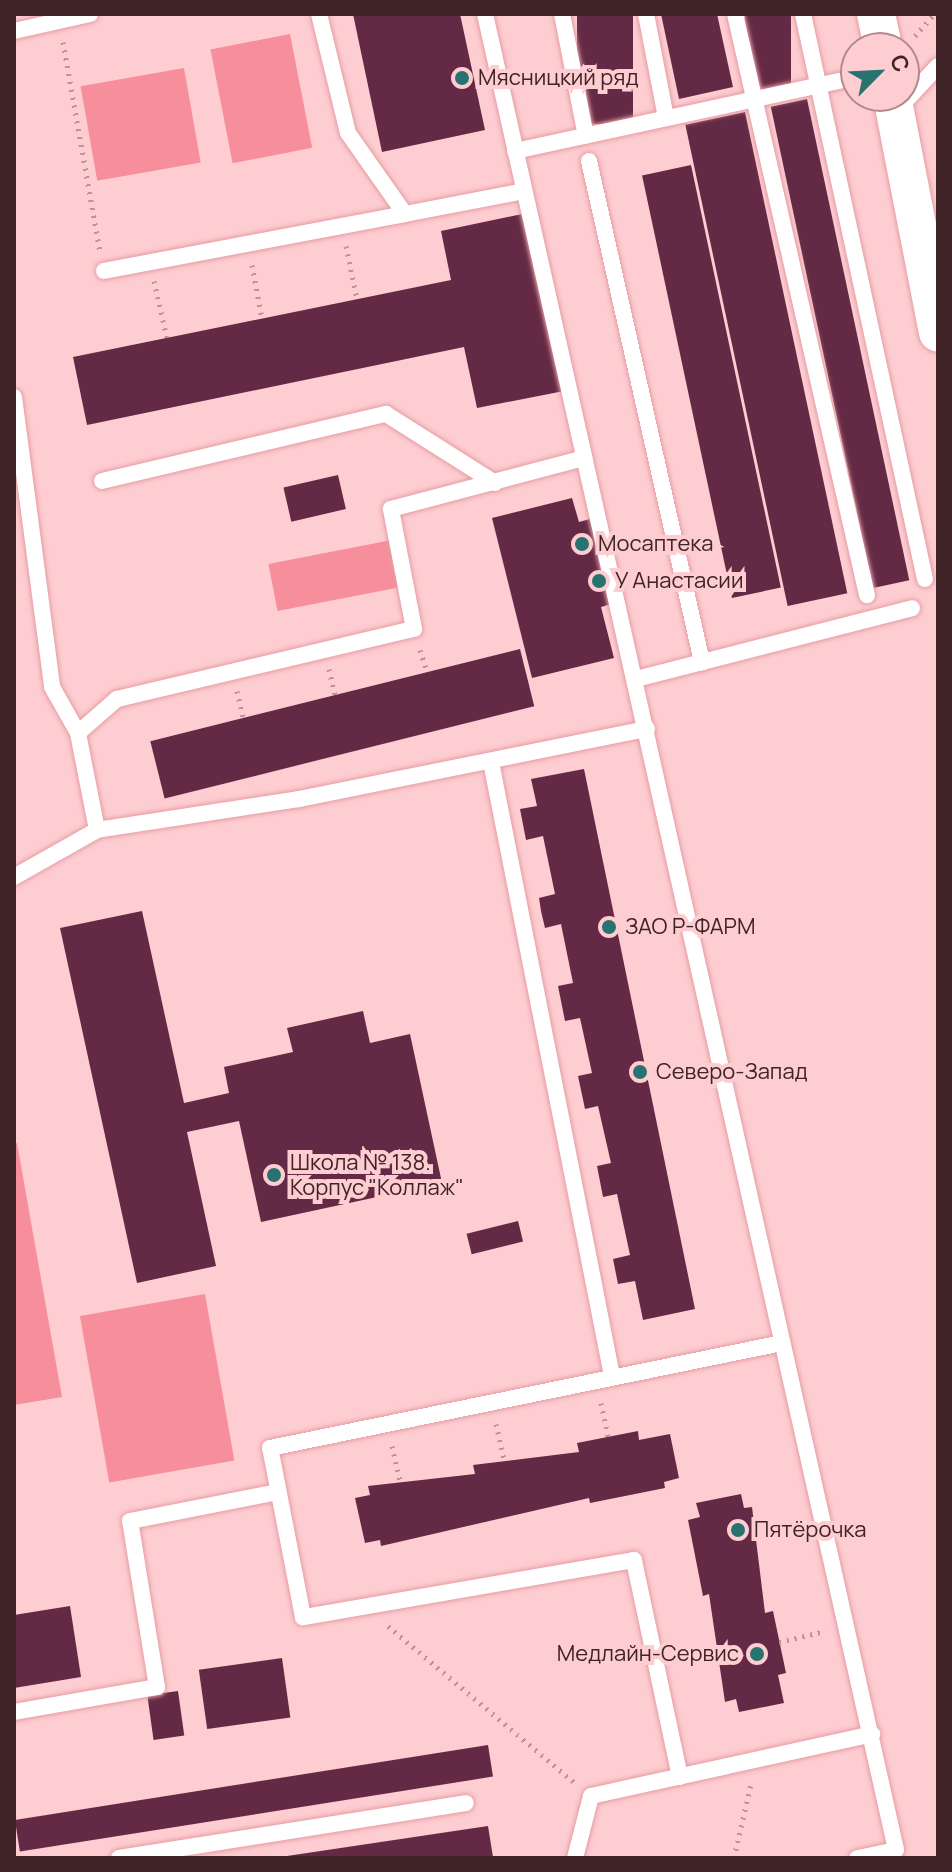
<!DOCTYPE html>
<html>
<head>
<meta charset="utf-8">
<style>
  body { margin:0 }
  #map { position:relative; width:952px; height:1872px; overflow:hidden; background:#fdcdd1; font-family:Manrope,sans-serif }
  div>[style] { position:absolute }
  .green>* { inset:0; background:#f68f9b; transform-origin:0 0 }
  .building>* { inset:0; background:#642a45; transform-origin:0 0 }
  .path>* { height:5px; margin-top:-2.5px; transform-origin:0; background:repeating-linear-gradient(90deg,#bd9397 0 2px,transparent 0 8px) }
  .roads { filter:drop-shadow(0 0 2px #e79ca3) drop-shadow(0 0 2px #e79ca3) }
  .service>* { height:16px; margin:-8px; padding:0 8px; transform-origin:8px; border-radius:8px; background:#fff }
  .tertiary>* { height:38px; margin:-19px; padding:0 19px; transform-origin:19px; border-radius:19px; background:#fff }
  .dots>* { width:22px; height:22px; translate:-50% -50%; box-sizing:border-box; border:4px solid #fdcdd1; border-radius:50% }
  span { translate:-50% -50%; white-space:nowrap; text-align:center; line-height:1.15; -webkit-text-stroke:8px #fdcdd1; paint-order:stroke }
  .poi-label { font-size:22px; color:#402326 }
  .left { translate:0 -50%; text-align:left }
  .right { translate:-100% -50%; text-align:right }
  .frame { position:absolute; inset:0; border:16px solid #402326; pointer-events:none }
  .north { position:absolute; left:840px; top:32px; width:80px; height:80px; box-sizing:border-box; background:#fdcdd1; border:2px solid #b1898d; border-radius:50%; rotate:66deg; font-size:22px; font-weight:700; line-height:32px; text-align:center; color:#402326 }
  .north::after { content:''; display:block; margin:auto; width:28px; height:36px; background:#287270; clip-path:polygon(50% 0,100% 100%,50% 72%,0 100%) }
</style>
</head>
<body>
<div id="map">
  <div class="green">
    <i style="left:290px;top:34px;width:116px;height:81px;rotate:79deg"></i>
    <i style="left:184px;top:68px;width:96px;height:105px;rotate:80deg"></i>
    <i style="left:397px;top:539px;width:48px;height:131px;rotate:79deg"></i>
    <i style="clip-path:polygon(17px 1143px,62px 1397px,14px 1405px,14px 1144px)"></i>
    <i style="left:205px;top:1294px;width:169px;height:127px;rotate:80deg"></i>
  </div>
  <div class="building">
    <i style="clip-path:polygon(353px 14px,460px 14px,485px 130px,382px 152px)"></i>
    <i style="left:577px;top:14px;width:56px;height:110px"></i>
    <i style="clip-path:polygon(661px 14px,717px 14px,733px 87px,679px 99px)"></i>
    <i style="left:745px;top:14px;width:46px;height:80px"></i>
    <i style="left:807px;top:99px;width:492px;height:37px;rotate:78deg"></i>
    <i style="left:745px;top:112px;width:492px;height:61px;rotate:78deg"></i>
    <i style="left:691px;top:165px;width:432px;height:50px;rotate:78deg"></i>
    <i style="clip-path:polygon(527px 213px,564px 391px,477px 408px,464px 347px,87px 425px,73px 357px,451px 280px,441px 231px)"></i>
    <i style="left:338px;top:475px;width:35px;height:56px;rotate:77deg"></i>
    <i style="clip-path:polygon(572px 498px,579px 522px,590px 519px,611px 604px,601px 607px,614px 658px,532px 678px,492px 518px)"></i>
    <i style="left:520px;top:649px;width:59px;height:381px;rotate:76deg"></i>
    <i style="clip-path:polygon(584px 769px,695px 1309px,643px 1320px,635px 1281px,618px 1284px,613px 1259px,630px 1255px,617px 1194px,603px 1197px,597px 1166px,611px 1163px,598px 1106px,585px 1109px,578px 1076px,592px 1073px,580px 1018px,565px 1021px,558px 986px,573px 983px,561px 924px,545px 928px,541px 911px,539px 898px,555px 894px,543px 836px,526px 840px,520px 809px,537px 806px,531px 779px)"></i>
    <i style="clip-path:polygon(142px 911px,184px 1103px,229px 1093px,224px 1067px,293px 1052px,287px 1028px,363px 1011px,370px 1043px,410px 1034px,442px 1183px,261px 1222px,239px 1121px,187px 1132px,216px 1266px,137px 1283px,60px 928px)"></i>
    <i style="left:518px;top:1221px;width:21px;height:53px;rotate:76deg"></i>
    <i style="clip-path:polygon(638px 1431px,639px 1440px,670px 1434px,679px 1478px,664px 1482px,665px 1488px,590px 1503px,589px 1498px,381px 1546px,380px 1540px,365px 1543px,355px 1498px,370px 1495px,368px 1486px,475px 1474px,473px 1465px,579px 1452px,577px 1443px)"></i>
    <i style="clip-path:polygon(741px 1494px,744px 1508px,752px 1507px,765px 1613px,773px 1611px,786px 1673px,778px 1675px,784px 1703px,739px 1712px,736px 1699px,725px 1702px,709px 1594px,703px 1596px,688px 1520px,700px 1517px,696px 1503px)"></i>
    <i style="clip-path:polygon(70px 1606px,81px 1677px,14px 1688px,14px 1615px)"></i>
    <i style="left:282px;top:1658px;width:60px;height:84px;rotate:82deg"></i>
    <i style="left:178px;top:1691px;width:45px;height:31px;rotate:82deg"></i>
    <i style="left:488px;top:1745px;width:32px;height:479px;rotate:81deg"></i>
    <i style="clip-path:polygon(488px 1826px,493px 1857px,287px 1858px,287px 1856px)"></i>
  </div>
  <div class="path">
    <i style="left:915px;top:36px;width:29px;rotate:-49deg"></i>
    <i style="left:63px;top:42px;width:213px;rotate:80deg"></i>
    <i style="left:346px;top:246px;width:54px;rotate:78.3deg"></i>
    <i style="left:252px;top:265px;width:55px;rotate:79.5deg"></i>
    <i style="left:154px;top:281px;width:58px;rotate:77.2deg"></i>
    <i style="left:420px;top:650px;width:23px;rotate:72deg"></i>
    <i style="left:329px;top:669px;width:27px;rotate:77deg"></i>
    <i style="left:237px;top:691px;width:27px;rotate:77deg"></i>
    <i style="left:601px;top:1403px;width:35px;rotate:78deg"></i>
    <i style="left:496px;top:1424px;width:35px;rotate:77deg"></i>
    <i style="left:392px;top:1446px;width:35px;rotate:77deg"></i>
    <i style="left:758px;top:1538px;width:47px;rotate:-13.4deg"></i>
    <i style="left:388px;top:1626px;width:246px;rotate:40deg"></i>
    <i style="left:779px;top:1642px;width:47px;rotate:-13.4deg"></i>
    <i style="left:734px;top:1858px;width:76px;rotate:-77.1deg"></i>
  </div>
  <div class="roads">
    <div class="service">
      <i style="left:319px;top:14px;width:122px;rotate:76.3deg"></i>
      <i style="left:348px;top:133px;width:99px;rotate:54.9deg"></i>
      <i style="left:405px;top:214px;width:121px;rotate:-10.9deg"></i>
      <i style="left:485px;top:14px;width:1881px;rotate:77.38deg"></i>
      <i style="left:896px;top:1850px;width:40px;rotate:168deg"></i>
      <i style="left:562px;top:14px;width:124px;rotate:78.9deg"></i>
      <i style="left:646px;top:14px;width:106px;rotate:79.1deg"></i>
      <i style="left:735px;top:14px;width:596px;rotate:77.2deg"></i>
      <i style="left:803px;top:14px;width:578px;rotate:77.82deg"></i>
      <i style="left:14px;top:31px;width:78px;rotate:-12.6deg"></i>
      <i style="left:898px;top:109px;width:59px;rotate:-47.1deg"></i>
      <i style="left:515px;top:151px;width:349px;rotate:-12.2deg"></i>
      <i style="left:589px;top:161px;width:514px;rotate:77.29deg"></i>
      <i style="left:104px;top:271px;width:306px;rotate:-10.7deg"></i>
      <i style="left:14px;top:397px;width:292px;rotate:82.5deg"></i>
      <i style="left:52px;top:687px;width:53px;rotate:60.5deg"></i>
      <i style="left:102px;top:481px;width:292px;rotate:-13.3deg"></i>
      <i style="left:386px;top:414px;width:129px;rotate:32.3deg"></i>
      <i style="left:636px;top:679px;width:285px;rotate:-14.4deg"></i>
      <i style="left:491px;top:762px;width:626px;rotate:78.85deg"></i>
      <i style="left:97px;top:830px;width:99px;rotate:-101.1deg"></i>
      <i style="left:78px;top:733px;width:52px;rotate:-41.1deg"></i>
      <i style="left:117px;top:699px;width:305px;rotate:-13.3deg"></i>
      <i style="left:414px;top:629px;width:122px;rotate:-100.9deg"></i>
      <i style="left:391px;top:509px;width:200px;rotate:-14.8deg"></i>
      <i style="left:14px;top:877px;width:95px;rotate:-29.5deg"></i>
      <i style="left:97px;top:830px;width:204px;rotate:-8.7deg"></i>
      <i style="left:299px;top:799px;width:355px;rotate:-11.4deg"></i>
      <i style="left:14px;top:1712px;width:145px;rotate:-9.9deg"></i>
      <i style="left:157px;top:1687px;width:168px;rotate:-99.2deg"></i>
      <i style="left:130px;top:1521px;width:151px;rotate:-11.1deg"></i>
      <i style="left:680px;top:1777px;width:222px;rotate:-102deg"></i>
      <i style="left:634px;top:1560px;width:336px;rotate:170.2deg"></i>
      <i style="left:303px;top:1617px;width:172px;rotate:-101deg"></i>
      <i style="left:270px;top:1448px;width:523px;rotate:-11.59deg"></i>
      <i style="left:119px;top:1858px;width:351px;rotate:-9deg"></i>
      <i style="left:575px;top:1858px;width:64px;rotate:-75.5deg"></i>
      <i style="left:591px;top:1796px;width:288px;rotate:-12.4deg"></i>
    </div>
    <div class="tertiary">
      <i style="left:876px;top:14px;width:35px;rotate:78deg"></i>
      <i style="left:892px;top:96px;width:241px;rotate:79deg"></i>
    </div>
  </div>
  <div class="dots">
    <i style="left:462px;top:78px;background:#287270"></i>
    <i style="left:582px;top:544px;background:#287270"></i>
    <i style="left:599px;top:581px;background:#287270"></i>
    <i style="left:609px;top:927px;background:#287270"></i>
    <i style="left:640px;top:1072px;background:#287270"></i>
    <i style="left:274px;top:1175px;background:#287270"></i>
    <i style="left:738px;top:1530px;background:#287270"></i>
    <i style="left:757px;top:1654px;background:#287270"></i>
  </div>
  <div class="poi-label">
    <span class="left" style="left:478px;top:78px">Мясницкий ряд</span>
    <span class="left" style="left:598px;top:544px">Мосаптека</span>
    <span class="left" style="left:615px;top:581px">У Анастасии</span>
    <span class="left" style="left:625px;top:927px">ЗАО Р-ФАРМ</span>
    <span class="left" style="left:656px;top:1072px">Северо-Запад</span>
    <span class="left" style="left:290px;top:1175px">Школа № 138.<br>Корпус "Коллаж"</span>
    <span class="left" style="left:754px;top:1530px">Пятёрочка</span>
    <span class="right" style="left:739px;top:1654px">Медлайн-Сервис</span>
  </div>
  <div class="frame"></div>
  <div class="north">С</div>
</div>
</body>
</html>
